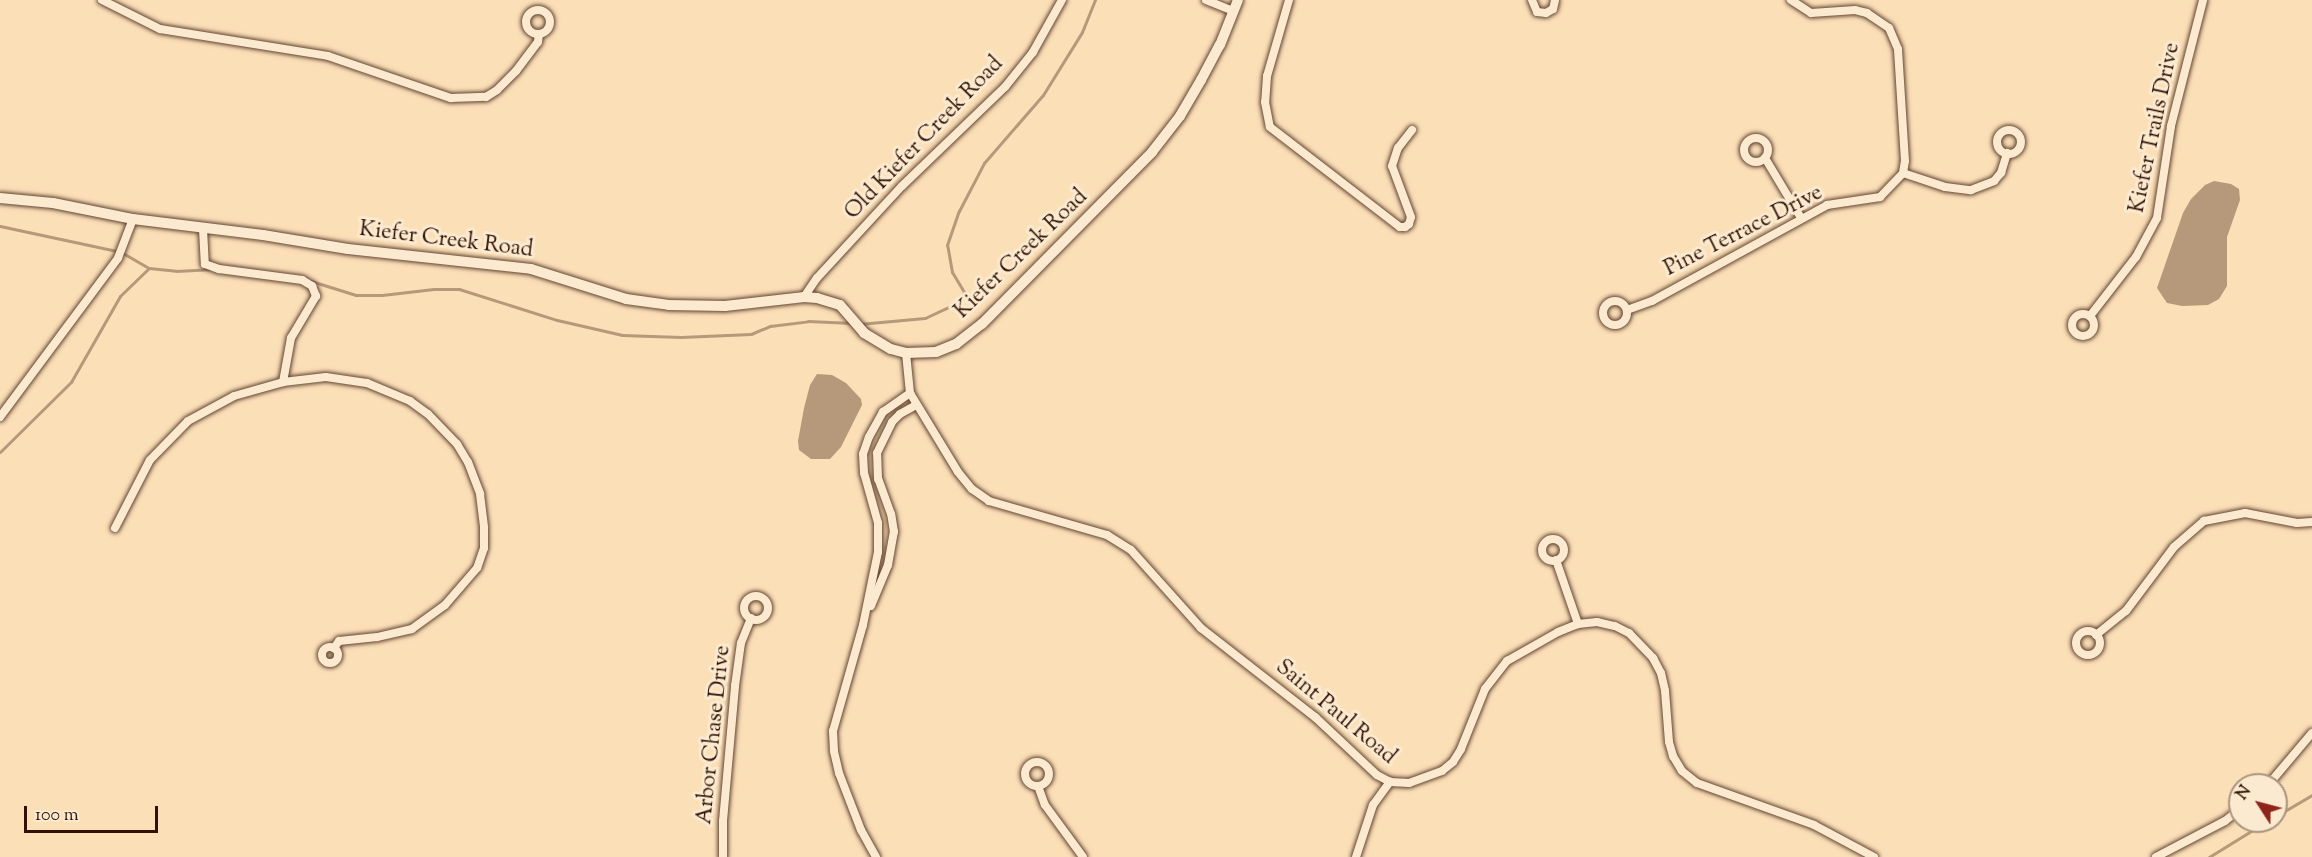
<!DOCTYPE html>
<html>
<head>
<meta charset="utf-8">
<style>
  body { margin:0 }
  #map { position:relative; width:2312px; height:857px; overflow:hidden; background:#fbdfb7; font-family:"Sorts Mill Goudy",serif }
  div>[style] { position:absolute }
  .water>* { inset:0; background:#b6997a }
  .stream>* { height:3px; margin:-1.5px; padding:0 1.5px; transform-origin:1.5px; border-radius:1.5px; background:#b6997a }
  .roads { filter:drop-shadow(0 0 2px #624532) drop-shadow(0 0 2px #624532) }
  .minor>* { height:8px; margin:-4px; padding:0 4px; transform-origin:4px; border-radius:4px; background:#fcead0 }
  .minor>.ring { margin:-4px; padding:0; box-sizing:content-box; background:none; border:8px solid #fcead0; border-radius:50% }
  .tertiary>* { height:10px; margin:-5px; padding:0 5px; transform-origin:5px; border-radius:5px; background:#fcead0 }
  span { translate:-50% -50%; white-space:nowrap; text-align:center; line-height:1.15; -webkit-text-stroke:6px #fcead0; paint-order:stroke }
  .street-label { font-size:22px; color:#2f1205 }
  .north { position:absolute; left:2228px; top:773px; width:60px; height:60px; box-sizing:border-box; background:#fcead0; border:2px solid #aa947f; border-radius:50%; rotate:306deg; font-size:16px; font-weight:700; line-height:24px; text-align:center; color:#2f1205 }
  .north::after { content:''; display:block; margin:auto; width:21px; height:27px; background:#8f2418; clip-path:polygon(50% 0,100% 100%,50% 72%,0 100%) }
  .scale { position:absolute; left:24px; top:806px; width:134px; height:27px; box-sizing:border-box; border:3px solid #2f1205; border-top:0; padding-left:8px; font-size:18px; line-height:21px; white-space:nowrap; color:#2f1205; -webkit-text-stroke:4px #fcead0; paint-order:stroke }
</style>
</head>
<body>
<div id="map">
  <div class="water">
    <i style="clip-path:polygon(2214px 181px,2231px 184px,2239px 189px,2240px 200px,2227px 237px,2227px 286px,2219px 299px,2208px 305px,2182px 306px,2167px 303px,2157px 288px,2183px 213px,2191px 199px,2205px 185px)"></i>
    <i style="clip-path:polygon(817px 374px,832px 375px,846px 383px,861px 399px,862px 405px,841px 447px,830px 459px,811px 459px,799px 450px,798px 441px,804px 408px,810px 385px)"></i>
  </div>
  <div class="stream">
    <i style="left:0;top:226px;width:124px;rotate:12.1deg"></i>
    <i style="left:121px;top:252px;width:32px;rotate:30deg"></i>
    <i style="left:149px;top:268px;width:27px;rotate:6deg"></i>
    <i style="left:176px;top:271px;width:33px;rotate:-3deg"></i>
    <i style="left:311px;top:281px;width:47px;rotate:17.3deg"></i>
    <i style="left:356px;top:295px;width:26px"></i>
    <i style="left:382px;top:295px;width:52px;rotate:-6.6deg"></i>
    <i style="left:434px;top:289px;width:25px"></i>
    <i style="left:459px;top:289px;width:103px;rotate:17.6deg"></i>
    <i style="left:557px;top:320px;width:67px;rotate:13deg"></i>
    <i style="left:622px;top:335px;width:59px;rotate:1.9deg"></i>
    <i style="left:681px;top:337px;width:70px;rotate:-2.5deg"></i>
    <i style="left:751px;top:334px;width:21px;rotate:-23deg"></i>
    <i style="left:770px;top:326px;width:38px;rotate:-7deg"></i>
    <i style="left:808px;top:321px;width:44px;rotate:2.6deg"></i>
    <i style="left:859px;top:324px;width:66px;rotate:-5.2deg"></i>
    <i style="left:925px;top:318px;width:38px;rotate:-25deg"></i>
    <i style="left:960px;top:302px;width:11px;rotate:-68deg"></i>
    <i style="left:964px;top:292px;width:23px;rotate:-121deg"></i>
    <i style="left:952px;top:272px;width:27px;rotate:-100deg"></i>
    <i style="left:947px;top:245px;width:36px;rotate:-71deg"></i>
    <i style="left:959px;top:211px;width:54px;rotate:-62.5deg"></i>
    <i style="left:984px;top:163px;width:90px;rotate:-49.1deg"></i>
    <i style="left:1043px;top:95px;width:74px;rotate:-58.2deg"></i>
    <i style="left:1082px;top:32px;width:35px;rotate:-68deg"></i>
    <i style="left:0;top:452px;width:100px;rotate:-44.6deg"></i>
    <i style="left:71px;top:382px;width:99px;rotate:-60.3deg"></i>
    <i style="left:120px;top:296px;width:40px;rotate:-44deg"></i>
    <i style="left:2276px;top:816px;width:42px;rotate:-30.3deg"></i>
    <i style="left:2209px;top:857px;width:68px;rotate:-31.8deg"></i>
  </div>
  <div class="roads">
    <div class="minor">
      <i style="left:102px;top:0;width:65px;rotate:26.6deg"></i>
      <i style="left:160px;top:29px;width:170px;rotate:9.1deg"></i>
      <i style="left:328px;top:56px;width:130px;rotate:18.9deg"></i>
      <i style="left:451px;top:98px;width:35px;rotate:-2deg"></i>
      <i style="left:486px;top:97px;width:13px;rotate:-32deg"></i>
      <i style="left:497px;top:90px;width:27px;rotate:-45deg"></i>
      <i style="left:516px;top:71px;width:36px;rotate:-53deg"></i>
      <i style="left:538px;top:42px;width:8px;rotate:-83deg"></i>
      <i style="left:1206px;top:0;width:29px;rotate:22deg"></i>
      <i style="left:1289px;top:0;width:79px;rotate:106.1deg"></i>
      <i style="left:1267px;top:76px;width:26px;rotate:94deg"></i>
      <i style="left:1265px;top:102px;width:25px;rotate:79deg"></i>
      <i style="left:1270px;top:127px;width:164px;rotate:37.6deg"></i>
      <i style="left:1400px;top:227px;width:5px"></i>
      <i style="left:1405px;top:227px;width:5px;rotate:-37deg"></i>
      <i style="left:1409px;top:224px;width:7px;rotate:-74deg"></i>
      <i style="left:1411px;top:217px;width:54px;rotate:-110.4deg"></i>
      <i style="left:1392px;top:166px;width:19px;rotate:-72deg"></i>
      <i style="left:1398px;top:148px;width:23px;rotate:-52deg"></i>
      <i style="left:1532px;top:0;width:13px;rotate:67deg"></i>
      <i style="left:1537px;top:12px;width:9px;rotate:6deg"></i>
      <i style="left:1546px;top:13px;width:8px;rotate:-30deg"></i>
      <i style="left:1553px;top:9px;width:9px;rotate:-77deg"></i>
      <i class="ring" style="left:526px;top:10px;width:16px;height:16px"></i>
      <i class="ring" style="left:1997px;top:130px;width:16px;height:16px"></i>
      <i class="ring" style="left:1744px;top:138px;width:16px;height:16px"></i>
      <i style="left:1765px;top:158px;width:70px;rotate:59deg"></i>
      <i style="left:1903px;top:173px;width:44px;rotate:18.4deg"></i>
      <i style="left:1945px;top:187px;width:26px;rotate:7deg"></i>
      <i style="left:1971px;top:190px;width:25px;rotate:-21deg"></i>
      <i style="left:1994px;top:181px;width:11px;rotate:-49deg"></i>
      <i style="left:2001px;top:173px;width:21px;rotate:-73deg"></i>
      <i style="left:203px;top:229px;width:35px;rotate:87deg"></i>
      <i style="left:205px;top:264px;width:15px;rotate:20deg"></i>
      <i style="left:219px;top:269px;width:84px;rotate:7.5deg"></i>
      <i style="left:302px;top:280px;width:12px;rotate:31deg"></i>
      <i style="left:312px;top:286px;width:11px;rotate:68deg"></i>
      <i style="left:316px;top:296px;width:49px;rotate:120.8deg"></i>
      <i style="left:291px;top:338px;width:45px;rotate:100.3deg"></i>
      <i style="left:283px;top:382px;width:43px;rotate:-6.6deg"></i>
      <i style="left:326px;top:377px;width:41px;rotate:8.3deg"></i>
      <i style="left:367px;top:383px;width:47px;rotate:22.7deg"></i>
      <i style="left:410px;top:401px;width:22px;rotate:36deg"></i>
      <i style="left:428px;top:414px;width:42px;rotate:46deg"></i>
      <i style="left:457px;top:444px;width:21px;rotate:59deg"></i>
      <i style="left:468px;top:462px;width:34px;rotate:69deg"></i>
      <i style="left:480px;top:494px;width:34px;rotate:83deg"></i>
      <i style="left:484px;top:528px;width:20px;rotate:90deg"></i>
      <i style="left:484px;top:548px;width:21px;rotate:109deg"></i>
      <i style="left:477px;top:568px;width:49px;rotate:130.9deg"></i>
      <i style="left:445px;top:605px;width:41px;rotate:144deg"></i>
      <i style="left:412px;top:629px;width:36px;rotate:167deg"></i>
      <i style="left:377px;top:637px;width:38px;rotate:174deg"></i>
      <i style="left:339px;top:641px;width:9px;rotate:126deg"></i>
      <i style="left:804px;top:297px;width:23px;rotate:-56deg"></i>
      <i style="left:817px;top:278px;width:125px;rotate:-47.3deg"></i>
      <i style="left:902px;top:186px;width:143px;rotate:-43.9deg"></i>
      <i style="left:1005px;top:87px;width:45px;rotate:-51.3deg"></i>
      <i style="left:1033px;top:52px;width:60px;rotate:-60.9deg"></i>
      <i class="ring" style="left:1603px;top:301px;width:16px;height:16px"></i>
      <i style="left:1627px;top:310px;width:27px;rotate:-20deg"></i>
      <i style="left:1652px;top:301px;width:200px;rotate:-28.7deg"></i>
      <i style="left:1827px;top:205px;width:54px;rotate:-8.6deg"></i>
      <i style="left:1880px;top:197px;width:33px;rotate:-46deg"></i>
      <i style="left:1903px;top:173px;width:12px;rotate:-81deg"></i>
      <i style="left:1905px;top:161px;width:112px;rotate:-93.6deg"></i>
      <i style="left:1898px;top:49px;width:23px;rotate:-113deg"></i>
      <i style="left:1889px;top:28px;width:27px;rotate:-146deg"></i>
      <i style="left:1867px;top:13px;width:12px;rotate:-166deg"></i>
      <i style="left:1855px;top:10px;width:44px;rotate:176.1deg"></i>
      <i style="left:1811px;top:13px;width:24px;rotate:-147deg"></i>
      <i class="ring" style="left:2072px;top:314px;width:14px;height:14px"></i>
      <i style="left:2090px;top:316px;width:75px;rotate:-52.1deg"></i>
      <i style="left:2136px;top:257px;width:44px;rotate:-61.7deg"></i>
      <i style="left:2157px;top:218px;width:93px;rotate:-81.3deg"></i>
      <i style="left:2171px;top:126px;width:130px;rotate:-75.7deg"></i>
      <i style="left:906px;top:353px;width:40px;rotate:84.3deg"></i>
      <i style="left:910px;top:393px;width:92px;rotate:58.7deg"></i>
      <i style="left:958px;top:472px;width:22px;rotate:51deg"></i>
      <i style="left:972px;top:489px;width:21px;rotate:35deg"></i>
      <i style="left:989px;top:501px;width:123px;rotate:16.1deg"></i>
      <i style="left:1107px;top:535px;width:28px;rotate:32deg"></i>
      <i style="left:1131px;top:550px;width:105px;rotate:48.1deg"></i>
      <i style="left:1201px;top:628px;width:145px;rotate:38deg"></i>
      <i style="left:1315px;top:717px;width:85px;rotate:43.1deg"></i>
      <i style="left:1377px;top:775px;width:15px;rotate:28deg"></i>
      <i style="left:1390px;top:782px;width:19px;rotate:3deg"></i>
      <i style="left:1409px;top:783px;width:35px;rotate:-20deg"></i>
      <i style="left:1442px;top:771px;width:14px;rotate:-39deg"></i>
      <i style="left:1453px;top:762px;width:15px;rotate:-58deg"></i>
      <i style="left:1461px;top:749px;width:65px;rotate:-68.2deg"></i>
      <i style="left:1485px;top:689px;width:36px;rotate:-52deg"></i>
      <i style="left:1507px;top:661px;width:59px;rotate:-29.6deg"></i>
      <i style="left:1558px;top:632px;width:22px;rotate:-22deg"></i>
      <i style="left:1578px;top:624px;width:19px;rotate:-6deg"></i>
      <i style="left:1597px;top:622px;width:18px;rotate:13deg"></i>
      <i style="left:1615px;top:626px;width:16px;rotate:27deg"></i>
      <i style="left:1629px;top:633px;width:35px;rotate:46deg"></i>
      <i style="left:1653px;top:658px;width:17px;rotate:62deg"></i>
      <i style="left:1661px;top:673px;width:18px;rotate:77deg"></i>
      <i style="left:1665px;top:691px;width:51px;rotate:85.5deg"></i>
      <i style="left:1669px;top:742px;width:15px;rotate:74deg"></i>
      <i style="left:1673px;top:756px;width:17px;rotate:59deg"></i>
      <i style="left:1682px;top:771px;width:19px;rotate:39deg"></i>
      <i style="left:1697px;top:783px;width:124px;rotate:19.7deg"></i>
      <i style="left:1814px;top:825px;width:68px;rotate:28.1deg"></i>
      <i style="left:0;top:417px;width:198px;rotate:-53.4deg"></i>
      <i style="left:118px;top:258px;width:42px;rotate:-69deg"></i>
      <i style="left:115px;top:528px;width:76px;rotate:-62.8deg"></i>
      <i style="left:150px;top:460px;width:54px;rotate:-45.7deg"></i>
      <i style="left:188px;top:421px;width:52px;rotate:-28.5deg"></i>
      <i style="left:234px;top:396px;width:51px;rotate:-15.9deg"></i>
      <i class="ring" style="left:1542px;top:539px;width:14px;height:14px"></i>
      <i style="left:1556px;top:560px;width:68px;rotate:71deg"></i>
      <i class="ring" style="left:744px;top:596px;width:16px;height:16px"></i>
      <i style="left:871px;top:606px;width:44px;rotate:-67.5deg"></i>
      <i style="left:888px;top:565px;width:34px;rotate:-80deg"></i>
      <i style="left:894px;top:532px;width:18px;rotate:-99deg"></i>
      <i style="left:891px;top:514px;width:37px;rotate:-110deg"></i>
      <i style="left:878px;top:479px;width:26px;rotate:-92deg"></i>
      <i style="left:877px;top:453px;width:34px;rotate:-64deg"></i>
      <i style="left:892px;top:422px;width:11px;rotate:-45deg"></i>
      <i style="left:900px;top:414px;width:18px;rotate:-29deg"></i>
      <i class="ring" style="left:2076px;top:631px;width:16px;height:16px"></i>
      <i style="left:2096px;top:635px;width:38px;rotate:-39deg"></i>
      <i style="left:2126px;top:611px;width:80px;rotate:-53.1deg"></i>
      <i style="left:2174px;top:547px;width:40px;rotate:-41deg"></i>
      <i style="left:2204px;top:521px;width:42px;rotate:-11deg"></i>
      <i style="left:2245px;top:513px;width:53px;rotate:10.9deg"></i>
      <i style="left:2297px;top:523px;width:15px;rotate:-4deg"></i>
      <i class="ring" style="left:322px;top:647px;width:8px;height:8px"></i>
      <i class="ring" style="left:1025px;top:762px;width:16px;height:16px"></i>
      <i style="left:2268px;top:785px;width:68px;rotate:-49.8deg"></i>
      <i style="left:1038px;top:786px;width:20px;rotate:70deg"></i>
      <i style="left:1045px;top:805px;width:64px;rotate:53.8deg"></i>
      <i style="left:723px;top:857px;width:36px;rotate:-90deg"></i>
      <i style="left:723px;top:821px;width:136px;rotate:-84.9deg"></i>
      <i style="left:735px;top:686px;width:43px;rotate:-82.1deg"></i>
      <i style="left:741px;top:643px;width:27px;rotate:-68deg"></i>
      <i style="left:876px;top:857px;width:31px;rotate:-119deg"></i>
      <i style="left:861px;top:830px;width:61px;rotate:-111.1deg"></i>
      <i style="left:839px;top:773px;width:23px;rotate:-103deg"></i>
      <i style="left:834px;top:751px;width:20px;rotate:-93deg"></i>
      <i style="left:833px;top:731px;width:110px;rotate:-74.2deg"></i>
      <i style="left:863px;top:625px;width:75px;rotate:-78.4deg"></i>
      <i style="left:878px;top:552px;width:29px;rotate:-90deg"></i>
      <i style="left:878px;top:523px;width:52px;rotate:-105.6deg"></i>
      <i style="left:864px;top:473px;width:19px;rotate:-93deg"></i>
      <i style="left:863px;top:454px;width:18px;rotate:-71deg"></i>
      <i style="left:869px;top:437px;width:29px;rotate:-61deg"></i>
      <i style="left:883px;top:412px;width:33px;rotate:-35deg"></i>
      <i style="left:1356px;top:857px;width:55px;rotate:-71.9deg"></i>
      <i style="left:1373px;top:805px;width:29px;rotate:-54deg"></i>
      <i style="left:2156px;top:857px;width:78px;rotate:-27.6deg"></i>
      <i style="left:2225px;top:821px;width:19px;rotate:-39deg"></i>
    </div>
    <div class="tertiary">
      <i style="left:0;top:198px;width:53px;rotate:5.4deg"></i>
      <i style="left:53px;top:203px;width:82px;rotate:11.3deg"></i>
      <i style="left:133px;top:219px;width:131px;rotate:7deg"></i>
      <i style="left:263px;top:235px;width:86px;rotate:9.4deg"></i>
      <i style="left:348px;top:249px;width:184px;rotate:6.2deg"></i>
      <i style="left:531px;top:269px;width:100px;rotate:17.5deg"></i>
      <i style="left:626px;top:299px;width:43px;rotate:7.9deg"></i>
      <i style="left:669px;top:305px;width:56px;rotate:1deg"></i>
      <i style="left:725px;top:306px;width:80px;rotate:-6.5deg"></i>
      <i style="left:804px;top:297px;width:13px;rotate:4deg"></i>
      <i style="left:817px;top:298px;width:24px;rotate:17deg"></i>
      <i style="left:840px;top:305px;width:37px;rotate:49deg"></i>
      <i style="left:864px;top:333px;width:31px;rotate:31deg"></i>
      <i style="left:891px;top:349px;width:16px;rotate:15deg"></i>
      <i style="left:906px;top:353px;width:30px;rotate:-2deg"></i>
      <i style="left:936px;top:352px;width:22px;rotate:-22deg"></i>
      <i style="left:956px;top:344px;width:33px;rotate:-38deg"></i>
      <i style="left:982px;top:324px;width:242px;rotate:-45.3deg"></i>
      <i style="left:1152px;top:152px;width:46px;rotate:-52.1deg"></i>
      <i style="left:1180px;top:116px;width:42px;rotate:-59.7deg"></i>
      <i style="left:1201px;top:80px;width:40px;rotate:-62deg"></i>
      <i style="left:1220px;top:45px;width:48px;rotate:-68.2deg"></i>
    </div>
  </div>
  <div class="street-label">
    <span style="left:2156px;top:128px;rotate:-78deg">Kiefer Trails Drive</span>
    <span style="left:925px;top:139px;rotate:-46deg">Old Kiefer Creek Road</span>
    <span style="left:1744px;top:232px;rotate:-27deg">Pine Terrace Drive</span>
    <span style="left:446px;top:241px;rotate:7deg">Kiefer Creek Road</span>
    <span style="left:1022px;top:255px;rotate:-44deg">Kiefer Creek Road</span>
    <span style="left:1335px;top:713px;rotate:40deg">Saint Paul Road</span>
    <span style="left:715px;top:735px;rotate:-84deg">Arbor Chase Drive</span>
  </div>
  <div class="north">N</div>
  <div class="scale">100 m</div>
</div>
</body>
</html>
